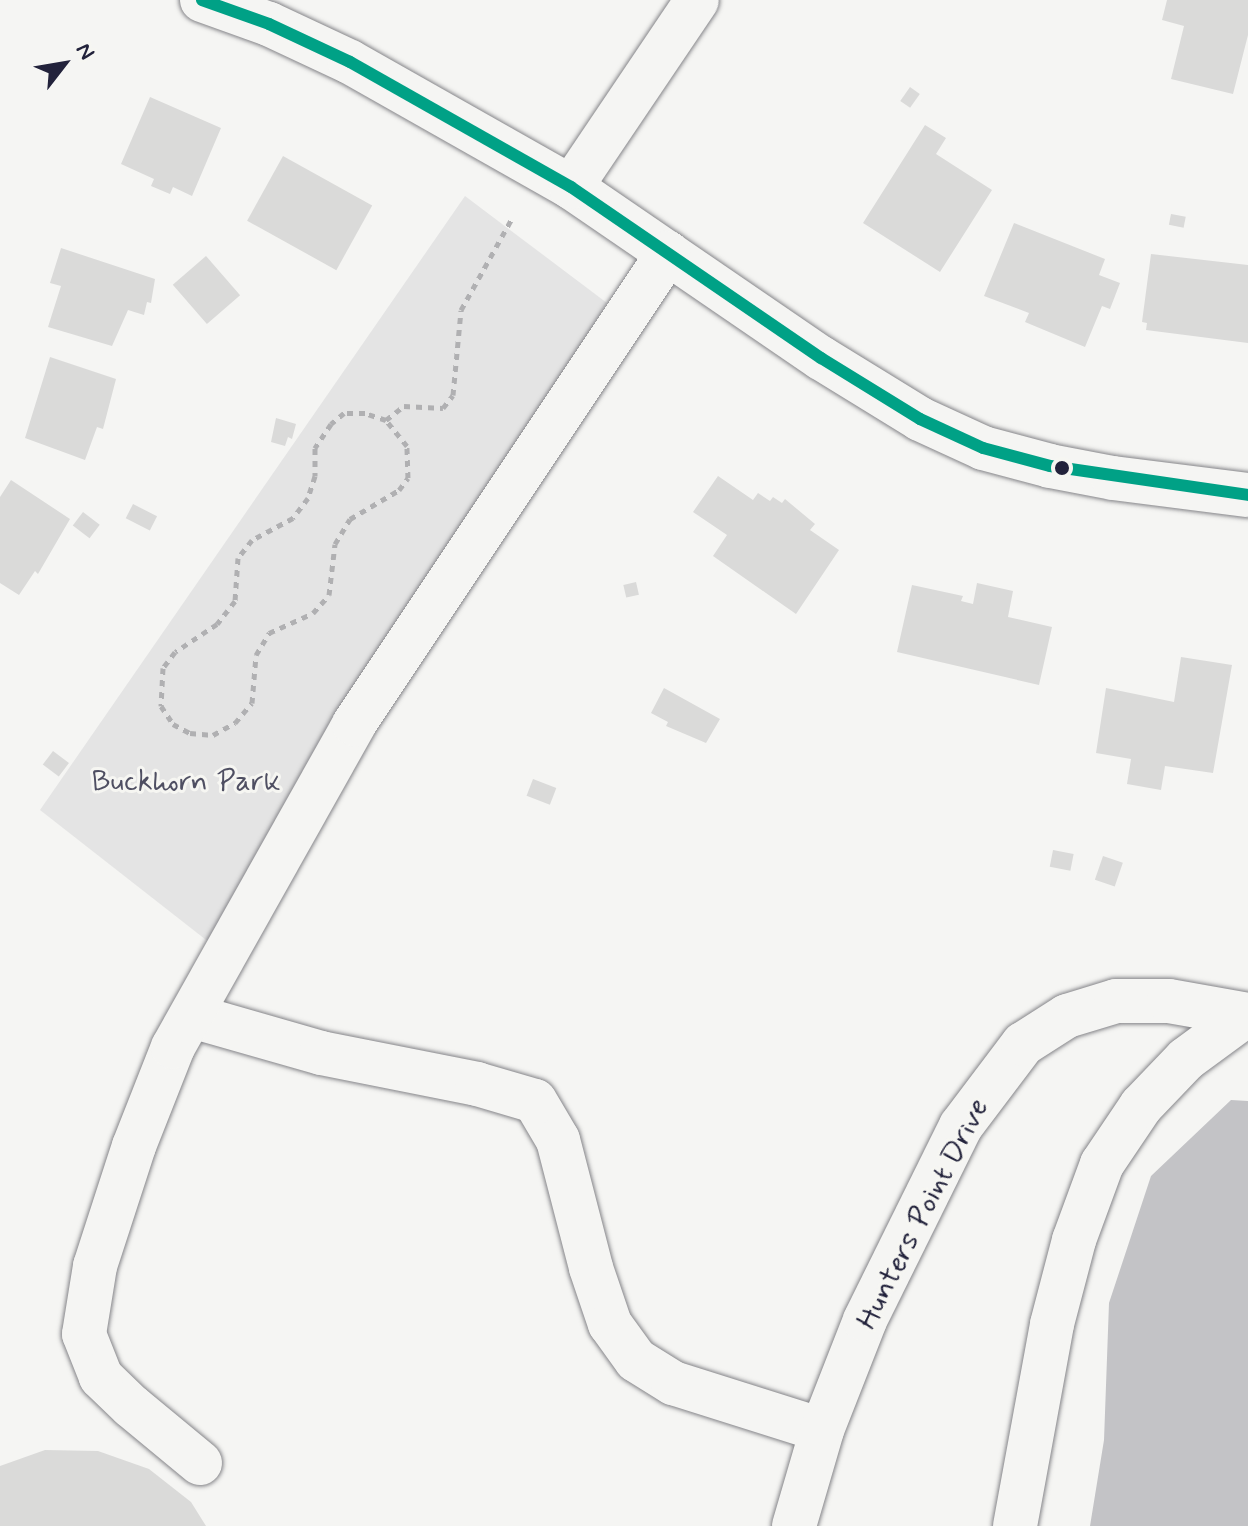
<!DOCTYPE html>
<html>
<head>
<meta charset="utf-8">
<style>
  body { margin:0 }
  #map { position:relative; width:1248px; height:1526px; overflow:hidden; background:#f5f5f3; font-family:Mynerve,sans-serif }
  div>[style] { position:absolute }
  .green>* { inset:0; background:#e4e4e4 }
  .water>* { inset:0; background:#c3c3c6 }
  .building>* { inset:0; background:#dadad9; transform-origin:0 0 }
  .path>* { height:5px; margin-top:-2.5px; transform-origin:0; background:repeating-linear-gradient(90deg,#b0b0b2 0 6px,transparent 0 12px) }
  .roads { filter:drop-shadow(0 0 2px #858589) drop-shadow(0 0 2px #858589) }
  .minor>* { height:44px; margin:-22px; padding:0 22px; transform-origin:22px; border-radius:22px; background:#f5f5f3 }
  .bus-1>* { height:12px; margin:-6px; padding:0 6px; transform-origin:6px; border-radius:6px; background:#00a186 }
  .dots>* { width:22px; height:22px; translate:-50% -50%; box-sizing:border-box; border:4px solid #f6f6f2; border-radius:50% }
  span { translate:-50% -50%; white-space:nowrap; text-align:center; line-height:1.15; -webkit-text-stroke:6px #f6f6f2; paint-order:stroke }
  .park-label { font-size:30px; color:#4f4f62 }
  .street-label { font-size:30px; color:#22223b }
  .north { position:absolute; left:24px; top:24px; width:80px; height:80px; -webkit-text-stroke:6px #f6f6f2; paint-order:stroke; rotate:59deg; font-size:22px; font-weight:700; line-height:32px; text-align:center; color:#22223b }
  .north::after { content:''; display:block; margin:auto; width:28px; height:36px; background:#22223b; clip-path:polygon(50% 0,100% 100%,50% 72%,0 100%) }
</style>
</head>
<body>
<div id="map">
  <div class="green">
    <i style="clip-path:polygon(465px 196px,607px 303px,210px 943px,40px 810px)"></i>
  </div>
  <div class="water">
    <i style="clip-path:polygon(1231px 1100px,1248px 1101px,1248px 1526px,1090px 1526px,1104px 1440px,1109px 1303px,1151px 1176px)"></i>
  </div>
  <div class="building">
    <i style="clip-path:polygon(1167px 0,1248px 0,1248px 35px,1233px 94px,1171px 79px,1184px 26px,1162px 20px)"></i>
    <i style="left:910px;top:87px;width:12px;height:17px;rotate:35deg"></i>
    <i style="clip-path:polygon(150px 97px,221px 128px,192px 196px,173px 187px,170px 194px,151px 186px,154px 179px,121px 164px)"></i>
    <i style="clip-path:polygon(925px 125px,946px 138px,936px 154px,992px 190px,940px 272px,863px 223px)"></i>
    <i style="left:283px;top:156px;width:102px;height:74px;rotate:29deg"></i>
    <i style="left:1171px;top:214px;width:15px;height:11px;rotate:11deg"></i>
    <i style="clip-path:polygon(1014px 223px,1105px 259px,1099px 275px,1120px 283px,1110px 309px,1102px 306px,1085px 347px,1025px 322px,1029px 313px,984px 296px)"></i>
    <i style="clip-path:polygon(61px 248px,155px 279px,151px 303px,147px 302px,144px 315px,128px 310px,112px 346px,48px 327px,61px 286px,50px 283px)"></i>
    <i style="clip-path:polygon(1151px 254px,1248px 265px,1248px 343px,1146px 330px,1147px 323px,1142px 322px)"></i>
    <i style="left:206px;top:256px;width:52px;height:44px;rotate:49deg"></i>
    <i style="clip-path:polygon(50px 357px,116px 379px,103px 429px,97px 427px,85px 460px,25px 438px)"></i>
    <i style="clip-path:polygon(276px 418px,296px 424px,292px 439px,288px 437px,285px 446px,271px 442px)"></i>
    <i style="clip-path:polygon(718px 476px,753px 500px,758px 493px,770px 501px,773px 497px,782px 503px,785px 499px,815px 524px,810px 530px,839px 550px,796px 614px,713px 556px,727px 535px,693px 512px)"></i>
    <i style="clip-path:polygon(11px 480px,70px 519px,38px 574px,35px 571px,19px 595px,0 583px,0 497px)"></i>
    <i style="left:133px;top:504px;width:27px;height:16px;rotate:27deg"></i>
    <i style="left:83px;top:512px;width:21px;height:17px;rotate:37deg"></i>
    <i style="left:636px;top:582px;width:13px;height:13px;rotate:77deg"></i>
    <i style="clip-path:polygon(977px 583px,1013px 591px,1008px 617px,1052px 627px,1039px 685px,897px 652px,912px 585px,963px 596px,961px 601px,973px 604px)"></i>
    <i style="clip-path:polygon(1181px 657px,1232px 665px,1213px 773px,1165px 766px,1161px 790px,1127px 784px,1131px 759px,1096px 753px,1106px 688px,1174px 702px)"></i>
    <i style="clip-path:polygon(664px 688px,720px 719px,706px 743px,666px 726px,668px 722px,651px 713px)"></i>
    <i style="left:53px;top:751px;width:20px;height:17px;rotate:37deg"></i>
    <i style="left:533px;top:779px;width:25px;height:18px;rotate:21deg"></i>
    <i style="left:1053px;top:850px;width:21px;height:17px;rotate:11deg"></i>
    <i style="left:1103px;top:856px;width:21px;height:25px;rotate:19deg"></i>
    <i style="clip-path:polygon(45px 1450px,98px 1451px,149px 1469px,191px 1502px,206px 1526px,0 1526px,0 1466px)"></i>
  </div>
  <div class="path">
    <i style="left:386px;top:420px;width:22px;rotate:-162deg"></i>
    <i style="left:365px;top:413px;width:21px;rotate:180deg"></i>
    <i style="left:344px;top:413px;width:17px;rotate:140deg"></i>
    <i style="left:331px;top:424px;width:29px;rotate:124deg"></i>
    <i style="left:315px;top:448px;width:28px;rotate:90deg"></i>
    <i style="left:315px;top:476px;width:23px;rotate:108deg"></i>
    <i style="left:308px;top:498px;width:25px;rotate:127deg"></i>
    <i style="left:293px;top:518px;width:47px;rotate:151.8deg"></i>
    <i style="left:252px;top:540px;width:23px;rotate:128deg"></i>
    <i style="left:238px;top:558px;width:43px;rotate:94deg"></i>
    <i style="left:235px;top:601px;width:29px;rotate:128deg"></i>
    <i style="left:217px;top:624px;width:50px;rotate:146.3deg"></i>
    <i style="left:175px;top:652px;width:20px;rotate:127deg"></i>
    <i style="left:163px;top:668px;width:38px;rotate:93deg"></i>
    <i style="left:161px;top:706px;width:22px;rotate:56deg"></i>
    <i style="left:173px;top:724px;width:19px;rotate:28deg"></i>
    <i style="left:190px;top:733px;width:23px;rotate:5deg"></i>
    <i style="left:213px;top:735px;width:25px;rotate:-29deg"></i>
    <i style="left:235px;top:723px;width:26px;rotate:-50deg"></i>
    <i style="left:252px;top:703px;width:48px;rotate:-85.2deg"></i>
    <i style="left:256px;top:655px;width:26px;rotate:-59deg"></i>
    <i style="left:269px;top:633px;width:48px;rotate:-24.4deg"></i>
    <i style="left:313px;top:613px;width:24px;rotate:-48deg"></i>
    <i style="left:329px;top:595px;width:51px;rotate:-83.3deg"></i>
    <i style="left:335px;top:544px;width:29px;rotate:-59deg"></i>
    <i style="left:350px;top:519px;width:57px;rotate:-30.6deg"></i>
    <i style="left:399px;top:490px;width:15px;rotate:-53deg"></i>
    <i style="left:408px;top:478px;width:32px;rotate:-92deg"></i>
    <i style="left:407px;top:446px;width:33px;rotate:-129deg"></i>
    <i style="left:386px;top:420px;width:23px;rotate:-38deg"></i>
    <i style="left:404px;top:406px;width:39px;rotate:3deg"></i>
    <i style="left:443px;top:408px;width:16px;rotate:-52deg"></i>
    <i style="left:453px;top:395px;width:85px;rotate:-84.6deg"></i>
    <i style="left:461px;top:310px;width:103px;rotate:-60.9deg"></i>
  </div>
  <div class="roads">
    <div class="minor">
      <i style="left:202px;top:0;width:71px;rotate:19.7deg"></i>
      <i style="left:269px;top:24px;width:89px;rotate:25.1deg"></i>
      <i style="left:350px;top:62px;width:254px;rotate:29.5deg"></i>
      <i style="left:571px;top:187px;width:303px;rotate:34.4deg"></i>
      <i style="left:821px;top:358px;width:116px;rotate:31.6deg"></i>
      <i style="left:920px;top:419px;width:69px;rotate:24.7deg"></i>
      <i style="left:983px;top:448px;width:69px;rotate:15deg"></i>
      <i style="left:1050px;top:466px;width:64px;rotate:10.8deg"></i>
      <i style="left:1113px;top:478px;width:136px;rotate:7.2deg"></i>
      <i style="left:571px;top:187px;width:225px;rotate:-56deg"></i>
      <i style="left:192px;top:1016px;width:134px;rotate:16deg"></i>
      <i style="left:321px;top:1053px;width:159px;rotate:11.2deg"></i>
      <i style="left:477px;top:1084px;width:60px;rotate:16.3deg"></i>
      <i style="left:535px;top:1101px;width:45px;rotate:59.5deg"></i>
      <i style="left:558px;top:1140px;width:132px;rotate:75.5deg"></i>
      <i style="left:591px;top:1268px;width:59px;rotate:71.3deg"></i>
      <i style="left:610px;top:1324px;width:44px;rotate:54.2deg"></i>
      <i style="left:636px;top:1360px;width:44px;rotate:31.9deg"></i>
      <i style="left:673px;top:1383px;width:156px;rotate:17.5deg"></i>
      <i style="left:200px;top:1463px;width:89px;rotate:-140.4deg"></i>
      <i style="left:131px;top:1406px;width:42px;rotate:-136deg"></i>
      <i style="left:101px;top:1377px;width:46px;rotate:-111.6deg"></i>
      <i style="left:84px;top:1334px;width:69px;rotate:-80.8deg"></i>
      <i style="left:95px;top:1266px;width:126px;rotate:-72deg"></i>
      <i style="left:134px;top:1146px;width:106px;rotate:-68.5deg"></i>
      <i style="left:173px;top:1047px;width:370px;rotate:-60.7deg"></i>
      <i style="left:354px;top:724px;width:566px;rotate:-56.31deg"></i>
      <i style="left:794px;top:1526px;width:100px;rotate:-73.7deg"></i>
      <i style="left:822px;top:1430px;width:118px;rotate:-68.6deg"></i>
      <i style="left:865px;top:1320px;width:216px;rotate:-63.7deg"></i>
      <i style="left:961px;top:1126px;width:103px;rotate:-52.9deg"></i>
      <i style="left:1023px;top:1044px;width:52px;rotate:-32.5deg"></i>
      <i style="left:1067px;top:1016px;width:51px;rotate:-17deg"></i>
      <i style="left:1116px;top:1001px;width:53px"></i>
      <i style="left:1169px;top:1001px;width:80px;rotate:10deg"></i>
      <i style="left:1015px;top:1526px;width:205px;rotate:-79.6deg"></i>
      <i style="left:1052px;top:1324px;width:87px;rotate:-75.3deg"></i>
      <i style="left:1074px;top:1240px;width:81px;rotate:-69.8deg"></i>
      <i style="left:1102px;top:1164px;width:70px;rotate:-56.1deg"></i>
      <i style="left:1141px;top:1106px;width:65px;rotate:-46.2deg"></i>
      <i style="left:1186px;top:1059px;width:74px;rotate:-36.3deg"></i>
    </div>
  </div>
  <div class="bus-1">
    <i style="left:202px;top:0;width:71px;rotate:19.7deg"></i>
    <i style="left:269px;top:24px;width:89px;rotate:25.1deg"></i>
    <i style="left:350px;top:62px;width:254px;rotate:29.5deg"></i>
    <i style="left:571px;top:187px;width:303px;rotate:34.4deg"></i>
    <i style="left:821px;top:358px;width:116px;rotate:31.6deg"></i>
    <i style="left:920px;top:419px;width:69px;rotate:24.7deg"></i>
    <i style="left:983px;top:448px;width:69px;rotate:15deg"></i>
    <i style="left:1050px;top:466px;width:200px;rotate:8.3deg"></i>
  </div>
  <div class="dots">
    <i style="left:1062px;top:468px;background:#22223b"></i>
  </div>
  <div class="park-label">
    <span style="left:186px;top:782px">Buckhorn Park</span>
  </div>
  <div class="street-label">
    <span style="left:923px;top:1214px;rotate:-63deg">Hunters Point Drive</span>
  </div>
  <div class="north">N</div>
</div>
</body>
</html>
